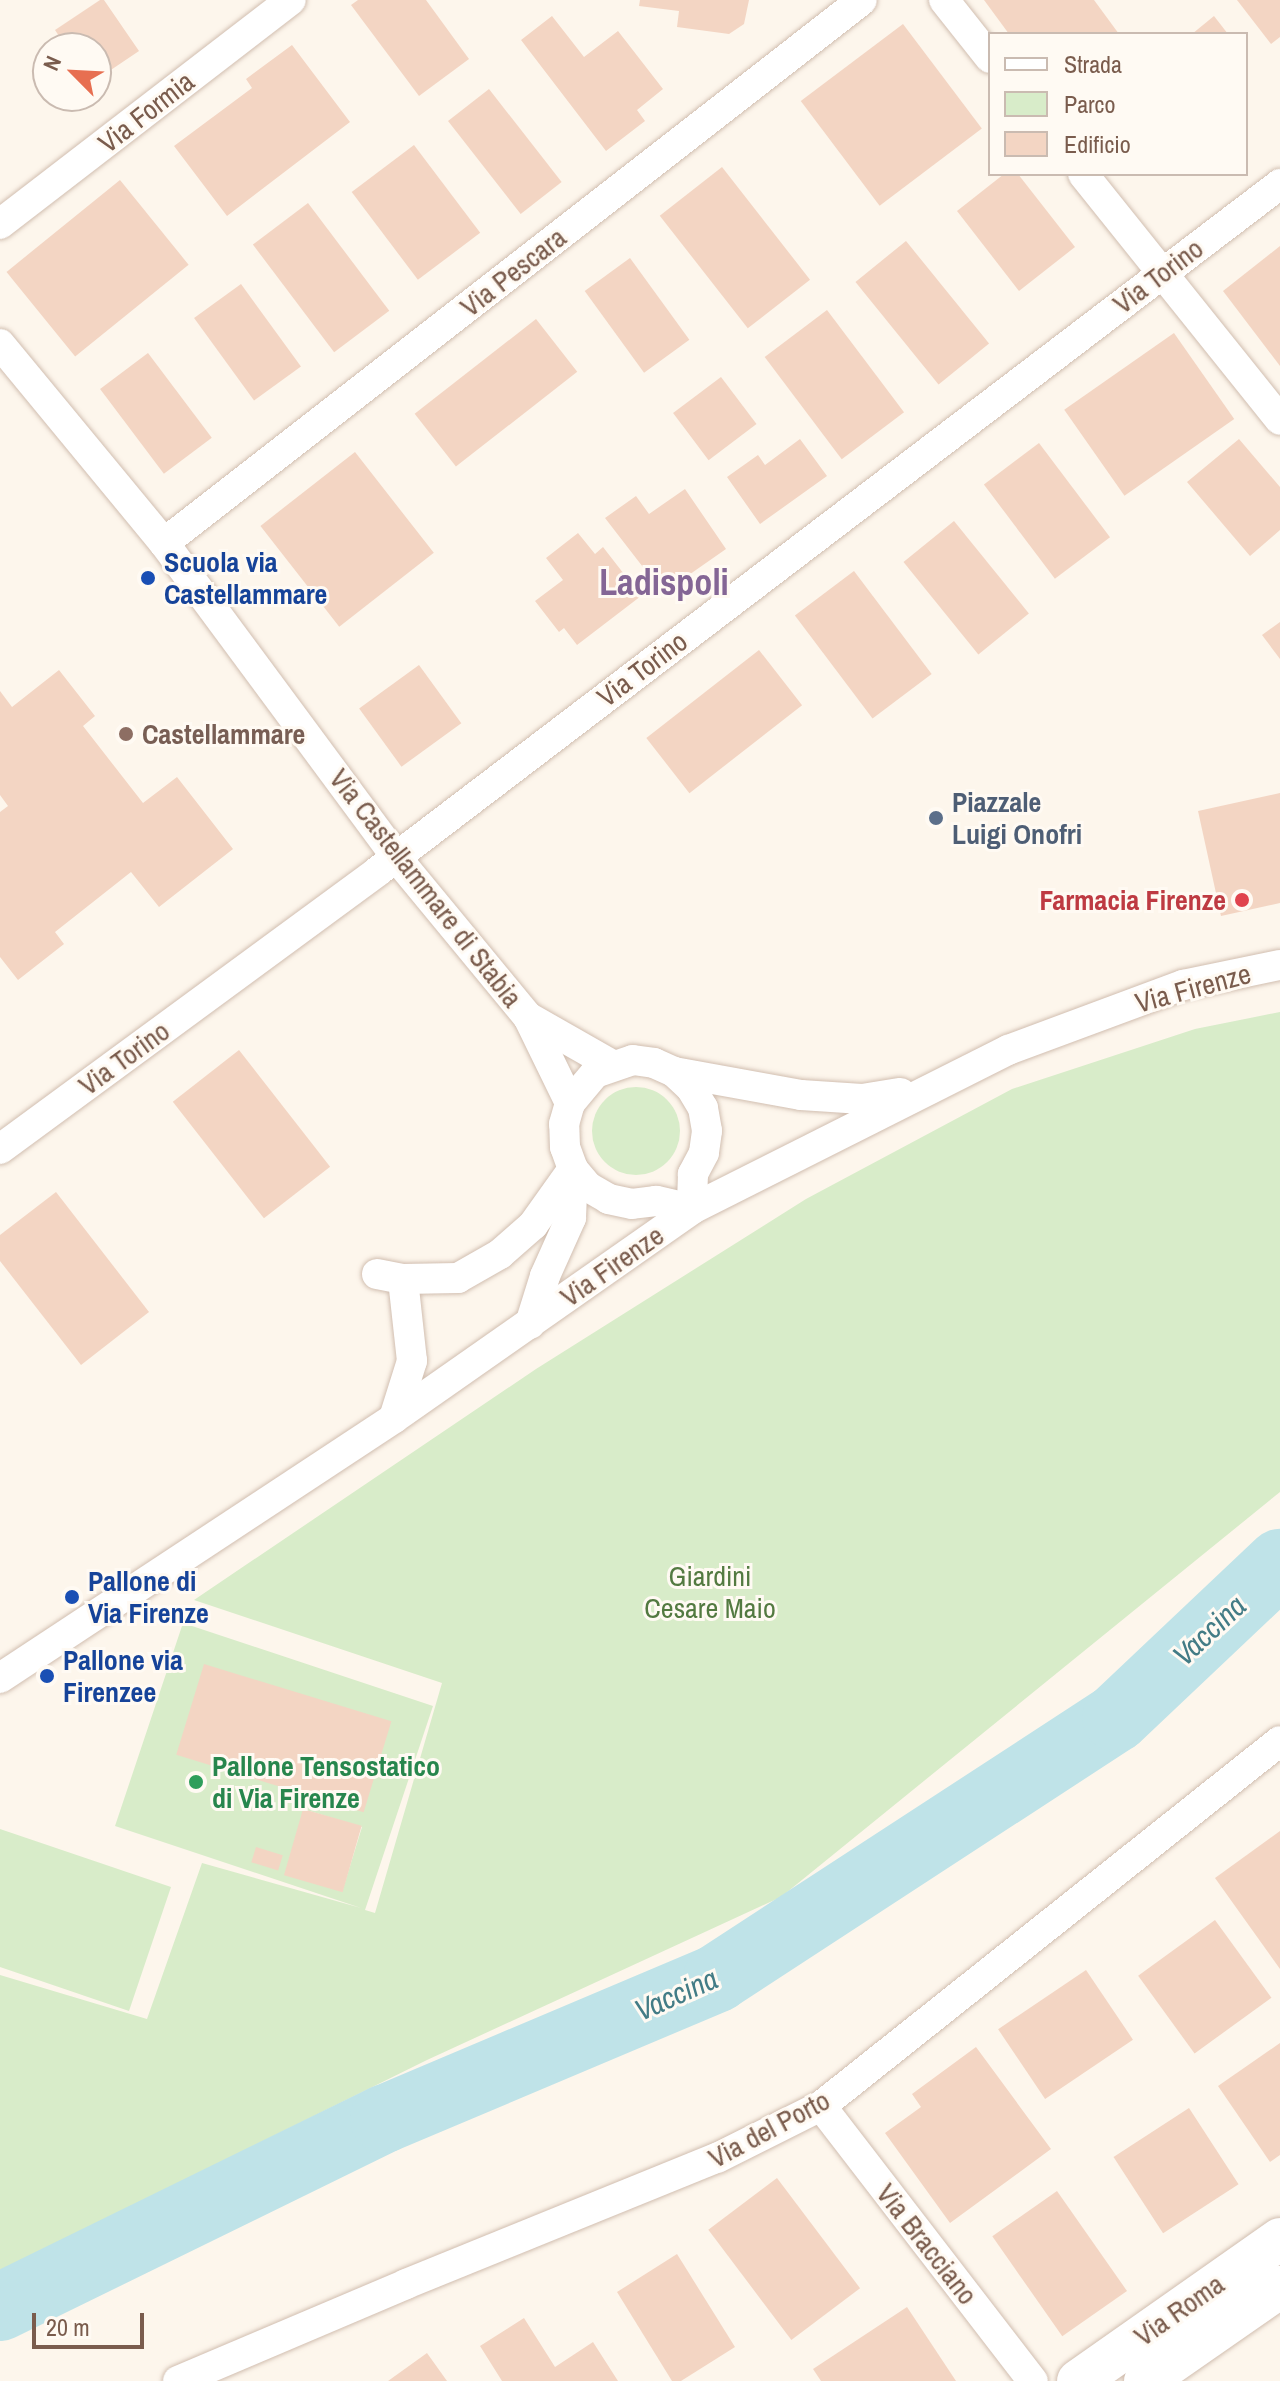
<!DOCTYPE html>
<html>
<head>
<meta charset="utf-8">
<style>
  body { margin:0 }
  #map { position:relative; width:1280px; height:2381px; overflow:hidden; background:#fdf6ec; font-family:"Archivo Narrow",sans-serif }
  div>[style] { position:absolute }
  .green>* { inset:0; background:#d8ecc9 }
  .round { border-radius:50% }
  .river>* { height:68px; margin:-34px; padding:0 34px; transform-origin:34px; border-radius:34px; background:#bfe3e8 }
  .building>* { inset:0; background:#f3d5c3; transform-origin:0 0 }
  .roads { filter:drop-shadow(0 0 2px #d1beb0) drop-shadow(0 0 2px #d1beb0) }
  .street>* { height:30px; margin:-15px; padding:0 15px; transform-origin:15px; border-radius:15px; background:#fff }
  .secondary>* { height:42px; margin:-21px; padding:0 21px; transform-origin:21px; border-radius:21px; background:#fff }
  .dots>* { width:22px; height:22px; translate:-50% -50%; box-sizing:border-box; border:4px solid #fffaf3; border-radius:50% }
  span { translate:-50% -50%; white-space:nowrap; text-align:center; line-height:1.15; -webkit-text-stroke:6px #fffaf3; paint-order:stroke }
  .street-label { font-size:28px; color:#7a5c4d }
  .transit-label { font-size:28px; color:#164399; font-weight:700 }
  .left { translate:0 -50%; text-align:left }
  .education-label { font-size:28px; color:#785e54; font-weight:700 }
  .service-label { font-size:28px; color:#4e5e75; font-weight:700 }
  .health-label { font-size:28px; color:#be3a42; font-weight:700 }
  .right { translate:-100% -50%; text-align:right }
  .park-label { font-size:28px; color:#537a41 }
  .leisure-label { font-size:28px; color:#27864d; font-weight:700 }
  .water-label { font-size:30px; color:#437c86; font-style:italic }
  .district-label { font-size:36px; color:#846695; font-weight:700 }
  .legend { position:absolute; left:988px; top:32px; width:260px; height:144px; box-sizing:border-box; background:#fffaf3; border:2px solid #cabbb1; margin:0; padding:10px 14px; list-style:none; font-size:24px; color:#7a5c4d }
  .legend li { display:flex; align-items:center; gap:16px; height:40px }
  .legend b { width:40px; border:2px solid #cabbb1 }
  .north { position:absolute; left:32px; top:32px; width:80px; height:80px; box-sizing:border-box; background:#fffaf3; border:2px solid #cabbb1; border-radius:50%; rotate:294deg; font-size:22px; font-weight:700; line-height:32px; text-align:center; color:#7a5c4d }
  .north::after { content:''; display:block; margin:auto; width:28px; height:36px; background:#e76f51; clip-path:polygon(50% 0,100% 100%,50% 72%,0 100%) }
  .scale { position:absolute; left:32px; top:2313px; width:112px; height:36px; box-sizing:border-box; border:4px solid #7a5c4d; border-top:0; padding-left:10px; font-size:24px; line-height:28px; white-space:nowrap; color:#7a5c4d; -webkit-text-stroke:6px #fffaf3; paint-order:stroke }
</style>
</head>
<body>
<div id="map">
  <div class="green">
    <i style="clip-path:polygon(evenodd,1280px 1012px,1280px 1492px,781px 1897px,427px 2060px,0 2271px,0 1975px,147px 2019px,202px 1863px,361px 1908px,115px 1826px,183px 1623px,433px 1706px,365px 1910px,375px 1913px,442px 1683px,194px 1600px,536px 1369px,806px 1199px,1012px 1089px,1195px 1029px,1280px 1012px,303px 1809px,362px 1827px,342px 1892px,303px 1809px)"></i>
    <i class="round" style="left:592px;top:1087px;width:88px;height:88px"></i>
    <i style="clip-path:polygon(0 1829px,171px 1887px,129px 2011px,0 1967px)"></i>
  </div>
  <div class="river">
    <i style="left:0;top:2307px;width:428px;rotate:-26.1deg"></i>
    <i style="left:384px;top:2119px;width:362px;rotate:-22.9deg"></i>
    <i style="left:717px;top:1978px;width:476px;rotate:-33.1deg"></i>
    <i style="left:1116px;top:1718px;width:226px;rotate:-43.4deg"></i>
  </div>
  <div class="building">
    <i style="clip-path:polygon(100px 0,104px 0,139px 51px,96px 80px,96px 48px,67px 48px,55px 30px)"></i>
    <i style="clip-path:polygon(358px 0,426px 0,469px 59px,419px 96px,351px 5px)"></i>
    <i style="clip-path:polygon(640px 0,749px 0,744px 24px,729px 34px,677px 27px,679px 11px,639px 6px)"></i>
    <i style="clip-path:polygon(984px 0,1094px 0,1119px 34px,1009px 34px)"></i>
    <i style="clip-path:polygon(1237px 0,1280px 0,1280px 37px,1271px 44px)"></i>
    <i style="clip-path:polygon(552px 16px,584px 57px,618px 31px,663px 89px,637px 110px,645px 121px,606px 151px,521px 40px)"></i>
    <i style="clip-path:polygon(1214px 16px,1228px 34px,1192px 34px)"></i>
    <i style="left:903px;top:24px;width:131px;height:128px;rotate:53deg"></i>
    <i style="clip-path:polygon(292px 45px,350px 122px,227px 216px,174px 146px,252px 88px,246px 79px)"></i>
    <i style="left:489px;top:89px;width:118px;height:52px;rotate:52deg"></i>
    <i style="left:414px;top:145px;width:110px;height:78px;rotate:53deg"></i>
    <i style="left:722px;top:167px;width:143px;height:79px;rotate:52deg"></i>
    <i style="clip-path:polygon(1004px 174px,1018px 174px,1075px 247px,1019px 291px,957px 211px)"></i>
    <i style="left:120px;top:180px;width:109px;height:146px;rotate:51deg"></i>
    <i style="left:308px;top:203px;width:135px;height:69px;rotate:53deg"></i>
    <i style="left:906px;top:241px;width:132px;height:65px;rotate:51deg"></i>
    <i style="clip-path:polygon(1280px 246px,1280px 366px,1223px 291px)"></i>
    <i style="left:630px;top:258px;width:101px;height:56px;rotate:54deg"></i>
    <i style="left:241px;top:284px;width:102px;height:58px;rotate:54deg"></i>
    <i style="left:827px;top:310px;width:128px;height:78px;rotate:53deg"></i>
    <i style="left:536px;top:319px;width:67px;height:154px;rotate:52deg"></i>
    <i style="left:1174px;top:333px;width:105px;height:134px;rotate:55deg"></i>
    <i style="left:148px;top:353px;width:106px;height:60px;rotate:53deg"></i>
    <i style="left:721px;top:377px;width:59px;height:60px;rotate:53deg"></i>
    <i style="clip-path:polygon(800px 439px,827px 476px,760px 524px,727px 477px,758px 455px,765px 465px)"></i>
    <i style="clip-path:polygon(1239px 439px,1280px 487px,1280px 530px,1250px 556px,1187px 482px)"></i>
    <i style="left:1039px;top:443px;width:118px;height:69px;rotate:53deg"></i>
    <i style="left:355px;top:452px;width:128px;height:120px;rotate:52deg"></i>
    <i style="clip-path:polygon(685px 489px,726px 549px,663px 593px,605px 518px,636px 496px,649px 514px)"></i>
    <i style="left:954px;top:521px;width:119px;height:65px;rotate:51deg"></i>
    <i style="clip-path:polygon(578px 533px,595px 554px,603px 547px,641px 596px,577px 645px,564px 628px,559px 632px,535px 601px,563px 580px,546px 558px)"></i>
    <i style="left:854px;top:571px;width:129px;height:74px;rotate:53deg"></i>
    <i style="clip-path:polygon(1280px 622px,1280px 659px,1262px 635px)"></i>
    <i style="left:759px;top:650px;width:70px;height:143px;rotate:52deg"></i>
    <i style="left:419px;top:665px;width:72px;height:74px;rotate:54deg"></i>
    <i style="clip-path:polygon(59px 670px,95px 716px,83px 726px,143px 803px,177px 777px,233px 849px,159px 907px,131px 872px,55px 932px,64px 944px,18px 980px,0 957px,0 812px,8px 806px,0 795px,0 691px,12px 707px)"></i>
    <i style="clip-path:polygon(1280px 793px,1280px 903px,1221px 916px,1198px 811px)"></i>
    <i style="left:239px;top:1050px;width:148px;height:84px;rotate:52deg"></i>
    <i style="clip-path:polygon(56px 1192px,149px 1312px,81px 1365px,0 1261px,0 1235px)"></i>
    <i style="left:204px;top:1664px;width:196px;height:95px;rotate:17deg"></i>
    <i style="left:303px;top:1809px;width:61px;height:69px;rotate:16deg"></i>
    <i style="clip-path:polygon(1280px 1831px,1280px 1969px,1215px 1878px)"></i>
    <i style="left:256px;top:1847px;width:28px;height:16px;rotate:17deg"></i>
    <i style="left:1215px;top:1920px;width:96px;height:95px;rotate:54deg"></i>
    <i style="left:1086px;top:1970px;width:84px;height:106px;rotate:56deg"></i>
    <i style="clip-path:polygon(1280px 2043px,1280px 2155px,1270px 2162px,1218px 2086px)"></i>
    <i style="clip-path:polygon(976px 2047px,1051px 2149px,950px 2223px,885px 2133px,921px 2107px,912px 2094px)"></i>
    <i style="left:1189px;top:2108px;width:91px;height:90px;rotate:57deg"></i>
    <i style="left:777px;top:2178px;width:138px;height:86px;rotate:53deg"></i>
    <i style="left:1057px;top:2191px;width:122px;height:79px;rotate:55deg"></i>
    <i style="clip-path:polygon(677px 2254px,735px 2347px,681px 2381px,672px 2381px,617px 2292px)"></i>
    <i style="clip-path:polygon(907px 2307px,956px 2381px,821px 2381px,813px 2369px)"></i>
    <i style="clip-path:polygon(524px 2318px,555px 2367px,593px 2342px,618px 2381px,502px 2381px,480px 2346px)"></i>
    <i style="clip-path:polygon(427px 2353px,447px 2381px,388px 2381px)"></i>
  </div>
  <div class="roads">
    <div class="street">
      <i style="left:944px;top:0;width:74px;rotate:51.6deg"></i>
      <i style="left:1083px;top:174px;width:315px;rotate:51.3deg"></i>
      <i style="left:0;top:224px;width:367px;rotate:-37.6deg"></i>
      <i style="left:0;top:344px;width:258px;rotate:50.5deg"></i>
      <i style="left:164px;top:543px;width:390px;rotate:53.5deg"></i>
      <i style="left:396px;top:857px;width:207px;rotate:50.5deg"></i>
      <i style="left:528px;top:1017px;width:96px;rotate:64deg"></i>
      <i style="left:164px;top:543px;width:884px;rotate:-37.88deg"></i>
      <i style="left:528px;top:1017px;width:97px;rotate:29.7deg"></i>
      <i style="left:633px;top:1060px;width:21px;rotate:8deg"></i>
      <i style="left:654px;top:1063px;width:22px;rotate:24deg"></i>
      <i style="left:674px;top:1072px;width:23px;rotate:43deg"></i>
      <i style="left:691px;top:1088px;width:23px;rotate:59deg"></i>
      <i style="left:703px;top:1108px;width:23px;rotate:80deg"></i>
      <i style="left:707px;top:1131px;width:22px;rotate:98deg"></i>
      <i style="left:704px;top:1153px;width:24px;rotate:118deg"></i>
      <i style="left:693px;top:1174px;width:35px;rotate:92deg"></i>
      <i style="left:692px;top:1209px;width:37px;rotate:-167deg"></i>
      <i style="left:656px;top:1201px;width:24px;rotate:173deg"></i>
      <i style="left:632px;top:1204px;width:24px;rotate:-168deg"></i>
      <i style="left:609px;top:1199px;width:24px;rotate:-150deg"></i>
      <i style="left:588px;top:1187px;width:23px;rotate:-130deg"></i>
      <i style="left:573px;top:1169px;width:23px;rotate:-110deg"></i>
      <i style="left:565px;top:1147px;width:23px;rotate:-92deg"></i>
      <i style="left:564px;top:1124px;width:22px;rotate:-74deg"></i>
      <i style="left:570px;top:1103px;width:39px;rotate:-50deg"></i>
      <i style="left:595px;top:1073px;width:40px;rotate:-18.9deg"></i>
      <i style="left:674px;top:1072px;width:129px;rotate:10.3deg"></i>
      <i style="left:801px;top:1095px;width:61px;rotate:3.8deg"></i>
      <i style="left:862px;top:1099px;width:39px;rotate:-9deg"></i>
      <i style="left:0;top:1149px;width:469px;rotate:-36.3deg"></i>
      <i style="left:378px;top:871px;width:1134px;rotate:-37.29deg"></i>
      <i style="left:377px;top:1274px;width:26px;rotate:11deg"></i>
      <i style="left:403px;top:1279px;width:55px;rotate:-1deg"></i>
      <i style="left:458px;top:1278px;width:48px;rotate:-29.7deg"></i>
      <i style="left:500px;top:1254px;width:44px;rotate:-41.3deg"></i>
      <i style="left:533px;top:1225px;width:69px;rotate:-54.5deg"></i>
      <i style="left:530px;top:1324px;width:50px;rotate:-72.6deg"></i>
      <i style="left:545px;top:1276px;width:64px;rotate:-65.9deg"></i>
      <i style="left:571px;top:1218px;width:49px;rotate:-87.7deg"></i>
      <i style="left:394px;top:1418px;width:60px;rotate:-72.5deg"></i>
      <i style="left:412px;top:1361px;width:82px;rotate:-96.3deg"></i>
      <i style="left:0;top:1678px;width:472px;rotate:-33.4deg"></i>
      <i style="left:394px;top:1418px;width:364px;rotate:-35deg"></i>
      <i style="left:692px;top:1209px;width:354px;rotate:-26.7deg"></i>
      <i style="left:1008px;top:1050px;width:187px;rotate:-20.4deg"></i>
      <i style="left:1183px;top:985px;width:99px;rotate:-11.7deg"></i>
      <i style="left:821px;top:2106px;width:347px;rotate:52.4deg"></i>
      <i style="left:178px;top:2381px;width:248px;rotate:-23deg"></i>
      <i style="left:406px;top:2284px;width:336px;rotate:-22.1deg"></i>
      <i style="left:717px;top:2158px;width:116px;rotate:-26.6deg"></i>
      <i style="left:821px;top:2106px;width:586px;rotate:-38.49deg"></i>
    </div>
    <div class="secondary">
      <i style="left:1078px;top:2381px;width:247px;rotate:-35.1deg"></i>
      <i style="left:1145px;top:2381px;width:165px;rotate:-34.8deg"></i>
    </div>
  </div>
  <div class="dots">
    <i style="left:148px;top:578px;background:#1a4fb4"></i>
    <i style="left:126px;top:734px;background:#8d6e63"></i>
    <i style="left:936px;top:818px;background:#5c6f8a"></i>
    <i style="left:1242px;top:900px;background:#e0444e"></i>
    <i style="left:72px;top:1597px;background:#1a4fb4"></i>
    <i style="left:47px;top:1676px;background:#1a4fb4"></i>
    <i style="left:196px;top:1782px;background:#2e9e5b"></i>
  </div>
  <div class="street-label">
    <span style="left:146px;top:112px;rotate:-38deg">Via Formia</span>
    <span style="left:513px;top:272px;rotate:-38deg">Via Pescara</span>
    <span style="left:1158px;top:276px;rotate:-37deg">Via Torino</span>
    <span style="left:642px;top:669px;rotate:-37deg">Via Torino</span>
    <span style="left:426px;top:888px;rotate:52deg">Via Castellammare di Stabia</span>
    <span style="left:1193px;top:988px;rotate:-15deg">Via Firenze</span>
    <span style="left:124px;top:1058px;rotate:-36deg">Via Torino</span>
    <span style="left:612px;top:1266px;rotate:-35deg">Via Firenze</span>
    <span style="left:769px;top:2129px;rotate:-28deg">Via del Porto</span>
    <span style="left:927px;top:2244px;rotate:52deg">Via Bracciano</span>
    <span style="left:1179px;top:2310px;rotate:-35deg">Via Roma</span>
  </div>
  <div class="transit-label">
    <span class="left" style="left:164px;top:578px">Scuola via<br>Castellammare</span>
    <span class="left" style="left:88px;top:1597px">Pallone di<br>Via Firenze</span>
    <span class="left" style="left:63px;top:1676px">Pallone via<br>Firenzee</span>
  </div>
  <div class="education-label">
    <span class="left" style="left:142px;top:734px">Castellammare</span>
  </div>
  <div class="service-label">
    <span class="left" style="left:952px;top:818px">Piazzale<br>Luigi Onofri</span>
  </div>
  <div class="health-label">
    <span class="right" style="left:1226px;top:900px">Farmacia Firenze</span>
  </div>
  <div class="park-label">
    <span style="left:710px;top:1592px">Giardini<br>Cesare Maio</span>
  </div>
  <div class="leisure-label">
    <span class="left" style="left:212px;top:1782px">Pallone Tensostatico<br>di Via Firenze</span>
  </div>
  <div class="water-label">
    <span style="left:1209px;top:1630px;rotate:-43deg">Vaccina</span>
    <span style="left:676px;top:1994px;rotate:-24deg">Vaccina</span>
  </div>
  <div class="district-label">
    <span style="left:664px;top:583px">Ladispoli</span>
  </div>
  <ul class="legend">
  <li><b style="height:10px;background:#fff"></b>Strada</li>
  <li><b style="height:22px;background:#d8ecc9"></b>Parco</li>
  <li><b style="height:22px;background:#f3d5c3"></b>Edificio</li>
  </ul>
  <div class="north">N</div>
  <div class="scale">20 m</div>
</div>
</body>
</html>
